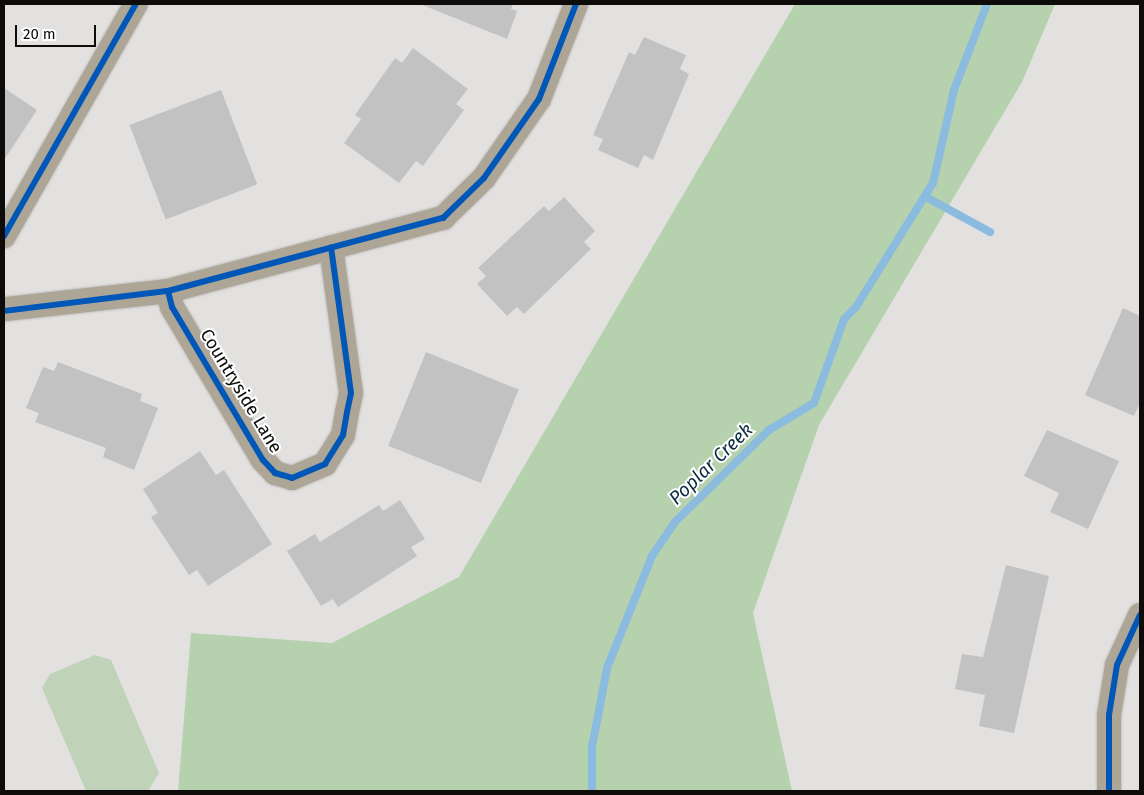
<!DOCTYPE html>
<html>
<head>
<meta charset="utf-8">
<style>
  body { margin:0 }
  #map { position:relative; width:1144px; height:795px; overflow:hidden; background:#e3e1df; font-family:"Fira Sans",sans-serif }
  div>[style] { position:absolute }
  .green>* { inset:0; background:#c0d3b9 }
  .forest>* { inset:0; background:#b5d1ad }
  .stream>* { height:8px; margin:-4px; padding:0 4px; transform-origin:4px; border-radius:4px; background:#8cbbe0 }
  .building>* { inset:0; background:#c3c2c2; transform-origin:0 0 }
  .roads { filter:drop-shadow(0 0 1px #c0bfbe) drop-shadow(0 0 1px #c0bfbe) }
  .street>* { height:24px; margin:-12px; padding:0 12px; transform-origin:12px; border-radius:12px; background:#ada697 }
  .cycleway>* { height:6px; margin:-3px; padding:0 3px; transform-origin:3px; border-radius:3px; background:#0057b8 }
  span { translate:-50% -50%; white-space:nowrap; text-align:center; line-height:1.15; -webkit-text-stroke:4px #fff; paint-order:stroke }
  .street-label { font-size:18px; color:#0d0c0b }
  .water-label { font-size:19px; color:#0e2c41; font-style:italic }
  .frame { position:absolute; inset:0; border:5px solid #0d0c0b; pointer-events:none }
  .scale { position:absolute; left:15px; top:25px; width:81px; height:22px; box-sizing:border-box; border:2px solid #0d0c0b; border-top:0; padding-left:6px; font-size:15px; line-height:18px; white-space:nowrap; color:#0d0c0b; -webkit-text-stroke:4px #fff; paint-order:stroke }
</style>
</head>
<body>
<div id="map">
  <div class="green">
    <i style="clip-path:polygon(95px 655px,111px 660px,159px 773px,148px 791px,86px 791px,42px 688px,50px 674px)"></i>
  </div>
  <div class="forest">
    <i style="clip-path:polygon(795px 4px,1055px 4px,1022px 82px,819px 425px,753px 613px,792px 791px,178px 791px,191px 633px,332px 643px,459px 577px)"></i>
  </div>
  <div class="stream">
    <i style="left:926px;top:197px;width:73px;rotate:28.7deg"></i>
    <i style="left:592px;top:791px;width:44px;rotate:-90deg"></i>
    <i style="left:592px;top:747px;width:80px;rotate:-79.2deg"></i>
    <i style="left:607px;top:668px;width:121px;rotate:-68.1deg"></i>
    <i style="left:652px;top:556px;width:41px;rotate:-55.9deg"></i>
    <i style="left:675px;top:522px;width:132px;rotate:-44.4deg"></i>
    <i style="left:769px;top:430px;width:52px;rotate:-31deg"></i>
    <i style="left:814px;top:403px;width:89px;rotate:-70.3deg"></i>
    <i style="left:844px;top:319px;width:17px;rotate:-45deg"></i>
    <i style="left:856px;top:307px;width:146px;rotate:-58.2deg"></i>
    <i style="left:933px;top:183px;width:95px;rotate:-77.3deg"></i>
    <i style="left:954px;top:90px;width:92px;rotate:-69deg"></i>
  </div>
  <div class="building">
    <i style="clip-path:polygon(420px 4px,513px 4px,511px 9px,517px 11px,507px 39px)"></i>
    <i style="clip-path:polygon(644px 37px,686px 55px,680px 69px,689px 74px,653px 160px,644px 155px,638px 168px,598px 150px,603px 139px,593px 135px,629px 52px,635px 55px)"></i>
    <i style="clip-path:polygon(413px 48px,468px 89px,456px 104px,464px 110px,423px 166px,416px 161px,399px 183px,344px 143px,361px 119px,355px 115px,395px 58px,402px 63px)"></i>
    <i style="clip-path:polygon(4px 88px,37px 110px,4px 160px)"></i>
    <i style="left:221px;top:90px;width:101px;height:98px;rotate:69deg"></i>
    <i style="clip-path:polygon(564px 197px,595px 231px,584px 242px,591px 249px,524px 314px,517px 307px,507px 316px,477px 284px,486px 276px,478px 268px,544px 206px,549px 211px)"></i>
    <i style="clip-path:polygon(1123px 308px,1140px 316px,1140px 403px,1134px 416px,1085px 395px)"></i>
    <i style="left:426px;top:352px;width:100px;height:101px;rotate:22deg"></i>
    <i style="clip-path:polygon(58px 362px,142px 394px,140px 401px,158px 408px,134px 470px,103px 457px,106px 448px,35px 422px,39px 413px,26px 408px,43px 367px,54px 371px)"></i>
    <i style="clip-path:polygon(1047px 430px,1119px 461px,1088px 529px,1050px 512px,1059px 493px,1024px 476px)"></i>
    <i style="clip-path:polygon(200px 451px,216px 475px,224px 470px,272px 544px,208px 586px,197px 570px,189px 575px,151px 517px,158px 513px,143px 489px)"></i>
    <i style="clip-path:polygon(400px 500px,425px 539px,411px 547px,417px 556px,338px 607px,333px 599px,321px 606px,287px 551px,315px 534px,320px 542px,379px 505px,383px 511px)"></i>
    <i style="clip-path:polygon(1006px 565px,1049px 576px,1014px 733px,979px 726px,985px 695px,955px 689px,962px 654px,983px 657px)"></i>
  </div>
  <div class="roads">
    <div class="street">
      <i style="left:4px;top:236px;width:267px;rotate:-60.4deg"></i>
      <i style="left:168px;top:291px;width:16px;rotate:76deg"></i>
      <i style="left:172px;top:307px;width:178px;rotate:59.3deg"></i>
      <i style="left:263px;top:460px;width:18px;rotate:47deg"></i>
      <i style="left:275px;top:473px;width:18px;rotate:16deg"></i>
      <i style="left:292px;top:478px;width:36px;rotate:-23deg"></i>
      <i style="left:325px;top:464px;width:34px;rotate:-58deg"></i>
      <i style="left:343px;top:435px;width:23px;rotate:-80deg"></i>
      <i style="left:347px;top:412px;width:19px;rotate:-78deg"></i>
      <i style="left:351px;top:393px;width:147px;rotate:-97.8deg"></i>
      <i style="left:6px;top:309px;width:163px;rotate:-6.3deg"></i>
      <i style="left:168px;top:291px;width:285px;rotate:-14.9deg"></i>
      <i style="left:443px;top:218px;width:57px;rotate:-44.3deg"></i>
      <i style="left:484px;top:178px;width:96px;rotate:-55.2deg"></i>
      <i style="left:539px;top:99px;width:102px;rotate:-68.7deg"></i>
      <i style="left:1109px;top:791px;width:76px;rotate:-90deg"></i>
      <i style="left:1109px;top:715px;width:51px;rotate:-80.9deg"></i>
      <i style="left:1117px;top:665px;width:55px;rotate:-65.3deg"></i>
    </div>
  </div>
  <div class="cycleway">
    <i style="left:4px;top:236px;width:267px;rotate:-60.4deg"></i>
    <i style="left:168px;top:291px;width:16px;rotate:76deg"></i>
    <i style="left:172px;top:307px;width:178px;rotate:59.3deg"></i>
    <i style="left:263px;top:460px;width:18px;rotate:47deg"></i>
    <i style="left:275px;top:473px;width:18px;rotate:16deg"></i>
    <i style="left:292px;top:478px;width:36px;rotate:-23deg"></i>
    <i style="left:325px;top:464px;width:34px;rotate:-58deg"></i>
    <i style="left:343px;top:435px;width:23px;rotate:-80deg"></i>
    <i style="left:347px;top:412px;width:19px;rotate:-78deg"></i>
    <i style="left:351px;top:393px;width:147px;rotate:-97.8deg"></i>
    <i style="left:4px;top:311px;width:165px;rotate:-7deg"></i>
    <i style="left:168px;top:291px;width:285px;rotate:-14.9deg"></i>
    <i style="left:443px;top:218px;width:57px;rotate:-44.3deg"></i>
    <i style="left:484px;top:178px;width:96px;rotate:-55.2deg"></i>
    <i style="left:539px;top:99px;width:102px;rotate:-68.7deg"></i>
    <i style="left:1109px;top:791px;width:76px;rotate:-90deg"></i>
    <i style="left:1109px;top:715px;width:51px;rotate:-80.9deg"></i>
    <i style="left:1117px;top:665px;width:55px;rotate:-65.3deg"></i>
  </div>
  <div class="street-label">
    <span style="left:241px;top:391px;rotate:59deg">Countryside Lane</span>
  </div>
  <div class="water-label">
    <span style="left:711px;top:464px;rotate:-44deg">Poplar Creek</span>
  </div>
  <div class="frame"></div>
  <div class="scale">20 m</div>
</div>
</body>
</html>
